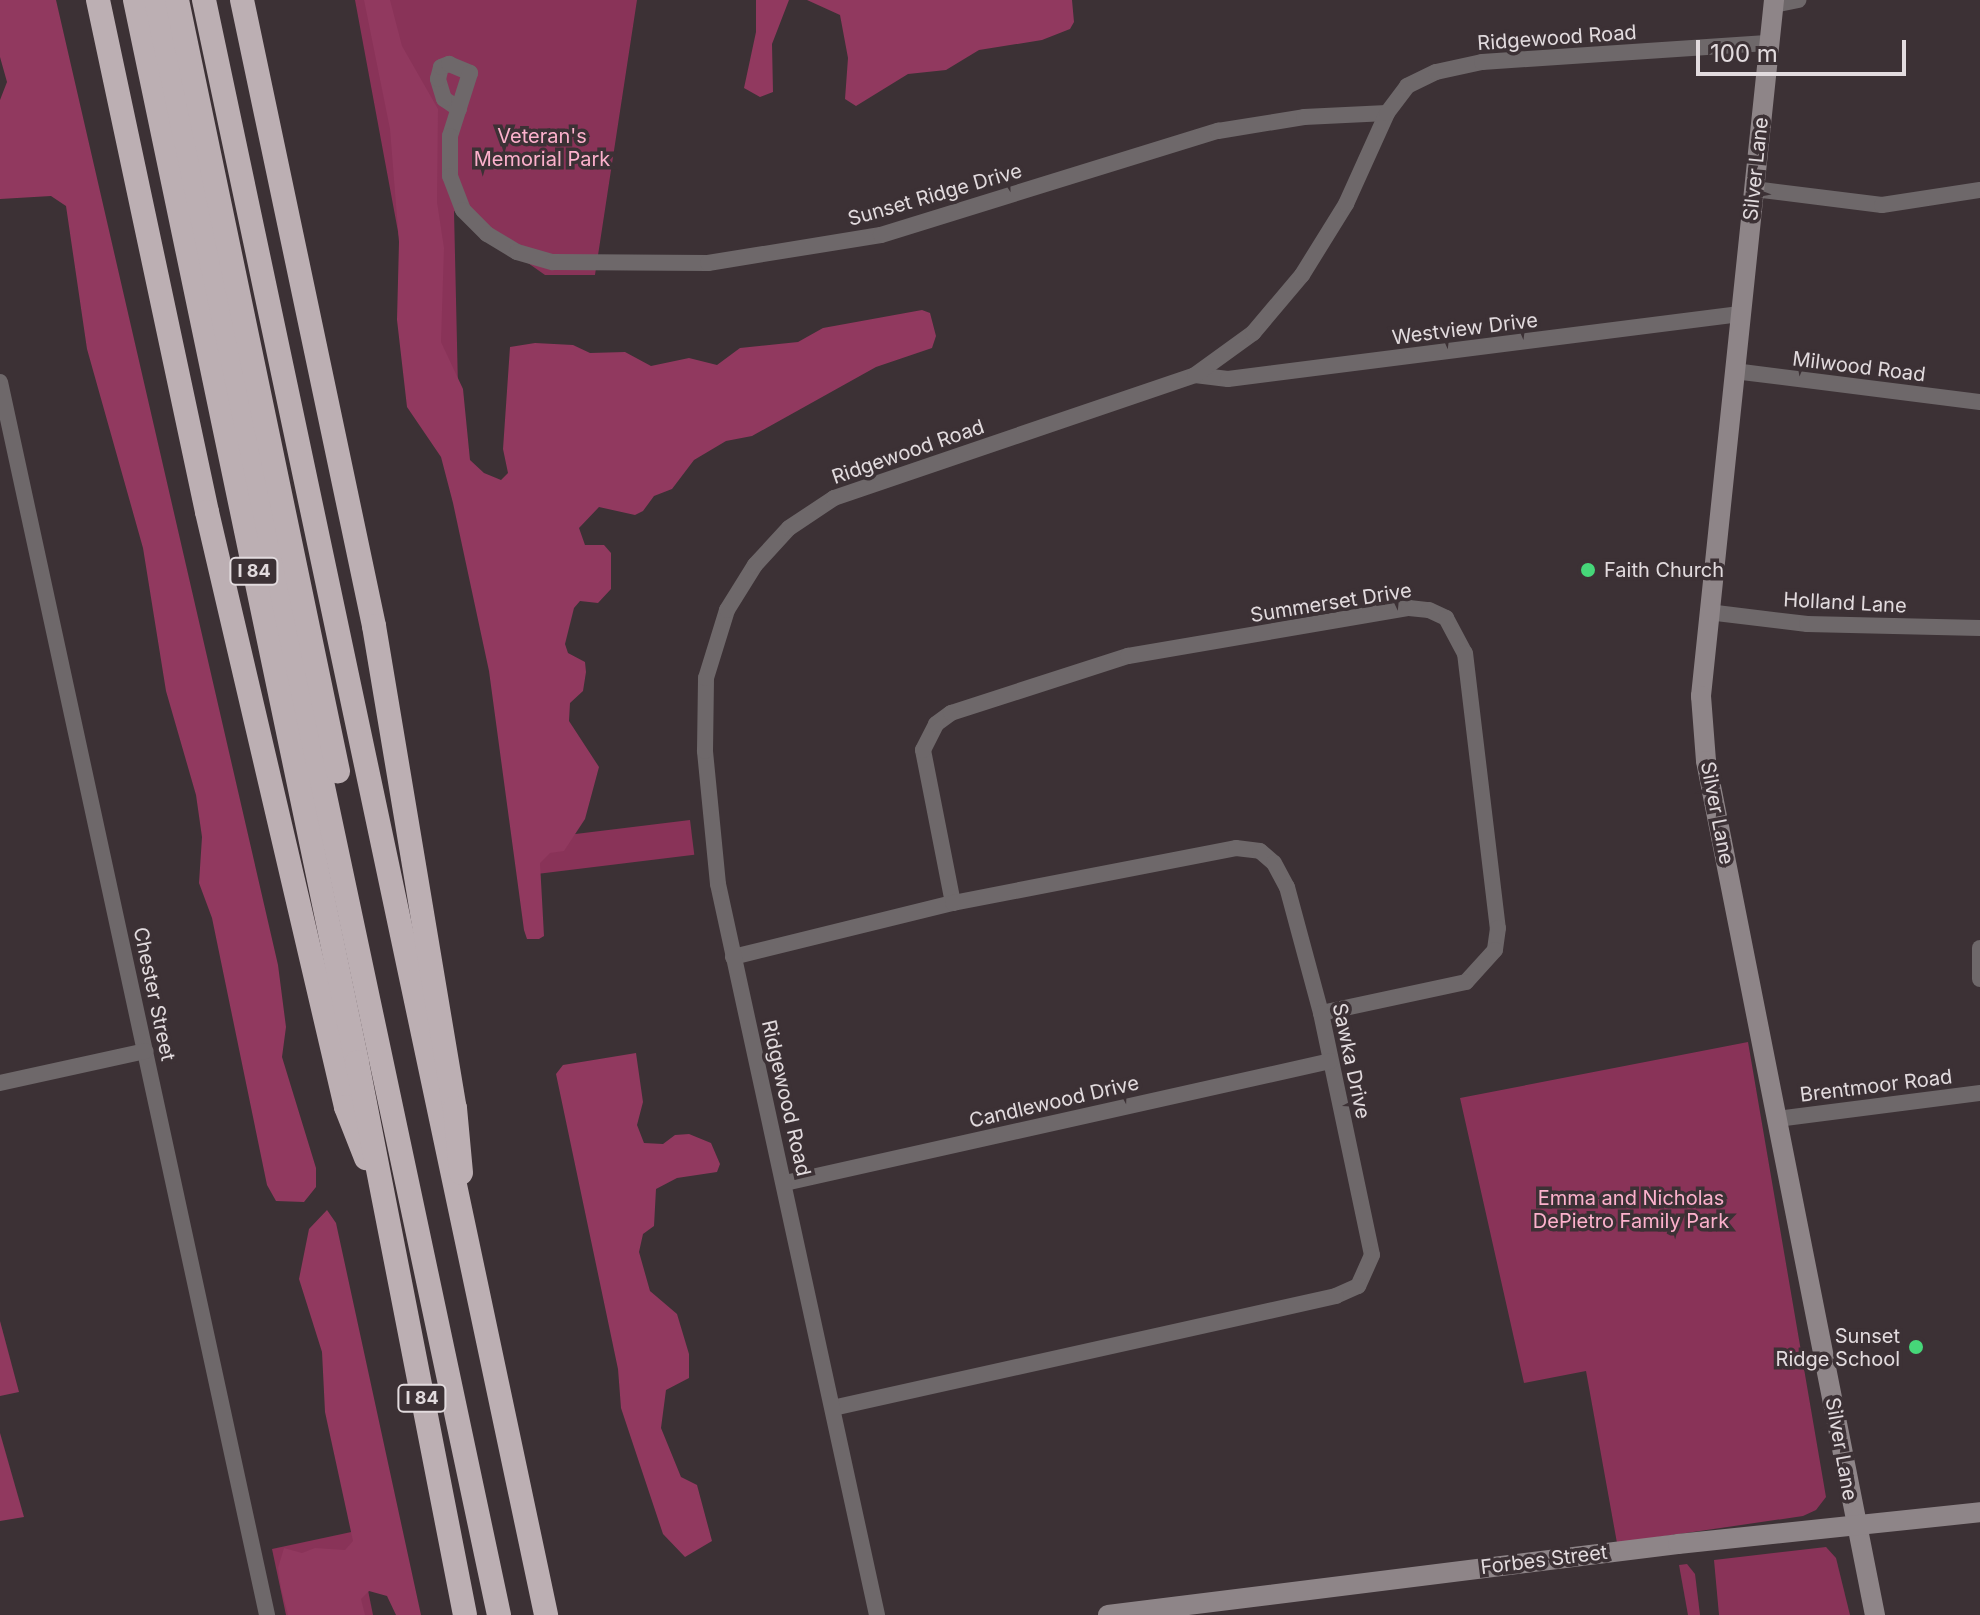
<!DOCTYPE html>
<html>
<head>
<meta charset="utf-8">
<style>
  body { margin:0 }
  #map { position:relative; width:1980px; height:1615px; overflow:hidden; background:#3c3135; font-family:Inter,sans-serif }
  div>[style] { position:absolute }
  .green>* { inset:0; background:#893358; transform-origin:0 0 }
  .forest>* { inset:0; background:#91395f }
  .minor>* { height:16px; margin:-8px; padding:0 8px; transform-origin:8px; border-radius:8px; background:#6e686a }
  .secondary>* { height:20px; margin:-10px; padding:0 10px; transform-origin:10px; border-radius:10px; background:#8e8588 }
  .motorway>* { height:24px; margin:-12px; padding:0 12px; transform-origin:12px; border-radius:12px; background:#bcafb3 }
  .dots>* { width:22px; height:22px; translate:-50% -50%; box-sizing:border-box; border:4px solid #3c3135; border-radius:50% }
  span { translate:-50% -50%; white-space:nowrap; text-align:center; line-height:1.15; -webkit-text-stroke:7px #3c3135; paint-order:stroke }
  .shield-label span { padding:2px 6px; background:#3c3135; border:2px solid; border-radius:6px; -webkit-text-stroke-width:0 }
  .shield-label { font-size:18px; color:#e2dbde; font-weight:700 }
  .street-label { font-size:20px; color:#e2dbde }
  .park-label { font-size:20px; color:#fcb1cc }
  .poi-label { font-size:20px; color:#e2dbde }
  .left { translate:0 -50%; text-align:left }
  .right { translate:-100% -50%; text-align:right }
  .scale { position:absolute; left:1696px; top:40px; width:210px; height:36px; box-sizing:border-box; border:4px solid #e2dbde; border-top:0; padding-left:10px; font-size:24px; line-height:28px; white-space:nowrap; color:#e2dbde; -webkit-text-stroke:6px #3c3135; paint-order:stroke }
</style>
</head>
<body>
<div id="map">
  <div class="green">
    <i style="clip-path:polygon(355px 0,637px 0,595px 275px,545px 275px,454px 211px,461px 520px,399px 237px)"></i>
    <i style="left:690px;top:820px;width:35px;height:171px;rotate:83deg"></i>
    <i style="clip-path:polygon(1748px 1042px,1826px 1497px,1816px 1510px,1803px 1516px,1617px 1543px,1586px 1371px,1524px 1383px,1460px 1098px)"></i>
    <i style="clip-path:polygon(356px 1531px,373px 1615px,286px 1615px,272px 1549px)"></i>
    <i style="clip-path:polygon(1826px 1547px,1836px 1558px,1850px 1615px,1719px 1615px,1714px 1560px)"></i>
    <i style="clip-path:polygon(1687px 1564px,1695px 1574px,1700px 1615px,1688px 1615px,1679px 1565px)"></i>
  </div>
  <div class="forest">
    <i style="clip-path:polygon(0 0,56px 0,278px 965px,286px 1027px,282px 1057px,316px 1168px,316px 1187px,304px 1202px,276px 1201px,267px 1185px,212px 918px,199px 883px,202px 837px,196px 795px,166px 691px,143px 548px,87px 349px,66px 206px,51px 196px,0 199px,0 100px,7px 82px,0 57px)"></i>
    <i style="clip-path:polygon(364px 0,390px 0,402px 46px,438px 109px,437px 202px,444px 248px,441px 342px,463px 389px,470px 460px,484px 473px,501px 480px,508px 473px,503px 449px,510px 347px,535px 343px,573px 345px,590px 353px,625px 352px,651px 366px,689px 358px,717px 365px,740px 348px,798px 342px,823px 328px,922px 310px,930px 313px,936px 336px,932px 348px,876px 367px,752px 436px,726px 441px,694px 460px,672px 489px,654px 496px,643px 511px,635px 515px,599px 507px,579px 528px,585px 545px,604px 545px,611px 553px,611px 589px,598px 603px,580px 601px,574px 608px,565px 644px,568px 653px,585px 662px,586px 672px,583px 691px,570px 703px,569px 721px,599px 767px,585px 819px,564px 851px,550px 853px,540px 863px,544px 936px,539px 939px,527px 939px,524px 930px,489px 671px,453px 503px,441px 457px,407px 407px,397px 320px,399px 242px,390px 129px)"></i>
    <i style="clip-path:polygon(756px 0,789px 0,772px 44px,773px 92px,760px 97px,744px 88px,756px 32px)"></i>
    <i style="clip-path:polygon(807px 0,1072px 0,1074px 22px,1070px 29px,1042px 40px,979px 50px,946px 70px,908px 74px,856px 106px,845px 99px,848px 58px,840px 15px)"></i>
    <i style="clip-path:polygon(636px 1053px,643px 1102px,637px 1125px,644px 1143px,663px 1144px,675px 1135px,689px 1134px,711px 1143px,720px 1164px,717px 1172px,677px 1178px,656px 1189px,654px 1226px,643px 1234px,639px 1252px,650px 1291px,677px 1314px,689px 1354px,689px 1378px,666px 1390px,661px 1428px,681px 1477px,697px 1485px,712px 1541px,685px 1557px,663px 1534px,621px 1408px,618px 1369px,556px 1074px,563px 1065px)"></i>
    <i style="clip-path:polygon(327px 1210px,336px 1223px,421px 1615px,396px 1615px,387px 1596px,369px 1591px,361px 1599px,365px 1615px,288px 1615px,281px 1588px,278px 1568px,284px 1548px,302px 1553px,315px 1548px,345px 1550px,353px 1541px,325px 1412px,322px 1352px,299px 1279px,309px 1229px)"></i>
    <i style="clip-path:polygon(0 1321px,19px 1392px,0 1396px)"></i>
    <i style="clip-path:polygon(0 1433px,24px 1517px,0 1521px)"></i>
  </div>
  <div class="minor">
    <i style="left:1774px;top:5px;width:25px;rotate:-12deg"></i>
    <i style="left:459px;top:109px;width:18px;rotate:-146deg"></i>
    <i style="left:444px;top:99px;width:21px;rotate:-107deg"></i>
    <i style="left:438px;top:79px;width:12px;rotate:-76deg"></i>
    <i style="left:441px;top:67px;width:9px;rotate:-21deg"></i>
    <i style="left:449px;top:64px;width:23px;rotate:23deg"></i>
    <i style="left:470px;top:73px;width:66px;rotate:107.6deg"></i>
    <i style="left:450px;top:136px;width:40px;rotate:90deg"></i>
    <i style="left:450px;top:176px;width:36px;rotate:69deg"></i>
    <i style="left:463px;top:210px;width:34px;rotate:45deg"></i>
    <i style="left:487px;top:234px;width:35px;rotate:31deg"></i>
    <i style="left:517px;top:252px;width:37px;rotate:16deg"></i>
    <i style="left:553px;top:262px;width:155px;rotate:0.4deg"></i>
    <i style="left:708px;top:263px;width:175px;rotate:-9.2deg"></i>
    <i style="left:881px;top:235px;width:353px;rotate:-17.2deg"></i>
    <i style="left:1218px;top:131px;width:87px;rotate:-9.2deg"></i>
    <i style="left:1304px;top:117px;width:83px;rotate:-2.8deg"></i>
    <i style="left:1754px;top:189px;width:129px;rotate:7.1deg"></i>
    <i style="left:1882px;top:205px;width:99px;rotate:-8.7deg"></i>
    <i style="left:1734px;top:371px;width:248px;rotate:7.2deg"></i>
    <i style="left:1195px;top:375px;width:33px;rotate:7deg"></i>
    <i style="left:1228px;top:379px;width:516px;rotate:-7.24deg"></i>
    <i style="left:0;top:382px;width:1262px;rotate:77.78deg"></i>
    <i style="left:1708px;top:612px;width:100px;rotate:6.9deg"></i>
    <i style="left:1807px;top:624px;width:173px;rotate:1.3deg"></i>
    <i style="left:953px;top:903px;width:156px;rotate:-101.1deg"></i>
    <i style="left:923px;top:750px;width:29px;rotate:-63deg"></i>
    <i style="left:936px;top:724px;width:19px;rotate:-36deg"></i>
    <i style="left:951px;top:713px;width:186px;rotate:-17.9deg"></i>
    <i style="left:1128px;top:656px;width:285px;rotate:-9.7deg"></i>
    <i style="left:1409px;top:608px;width:20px;rotate:6deg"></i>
    <i style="left:1429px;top:610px;width:19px;rotate:25deg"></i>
    <i style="left:1446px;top:618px;width:40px;rotate:62deg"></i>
    <i style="left:1465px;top:653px;width:277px;rotate:83.2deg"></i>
    <i style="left:1498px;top:928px;width:22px;rotate:98deg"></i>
    <i style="left:1495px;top:950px;width:43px;rotate:132.2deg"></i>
    <i style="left:1466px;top:982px;width:148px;rotate:167.9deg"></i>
    <i style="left:1980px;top:948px;width:31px;rotate:90deg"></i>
    <i style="left:733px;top:957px;width:227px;rotate:-13.8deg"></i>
    <i style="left:953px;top:903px;width:288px;rotate:-11deg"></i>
    <i style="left:1236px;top:848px;width:24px;rotate:7deg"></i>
    <i style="left:1260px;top:851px;width:18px;rotate:41deg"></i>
    <i style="left:1274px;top:863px;width:27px;rotate:62deg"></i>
    <i style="left:1287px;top:887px;width:131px;rotate:74.9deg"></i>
    <i style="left:1321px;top:1013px;width:247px;rotate:78.1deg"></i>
    <i style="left:1372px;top:1255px;width:34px;rotate:114deg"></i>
    <i style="left:1358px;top:1286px;width:24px;rotate:156deg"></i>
    <i style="left:1336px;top:1296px;width:515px;rotate:167.45deg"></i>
    <i style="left:0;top:1083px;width:149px;rotate:-12.4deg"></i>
    <i style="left:1777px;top:1119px;width:205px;rotate:-7.3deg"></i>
    <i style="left:785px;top:1183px;width:559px;rotate:-12.6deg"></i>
    <i style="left:877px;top:1615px;width:748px;rotate:-102.27deg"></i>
    <i style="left:718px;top:884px;width:134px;rotate:-95.6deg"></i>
    <i style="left:705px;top:751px;width:73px;rotate:-89.2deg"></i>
    <i style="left:706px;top:678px;width:71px;rotate:-72.8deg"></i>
    <i style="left:727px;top:610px;width:53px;rotate:-58.1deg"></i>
    <i style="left:755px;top:565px;width:50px;rotate:-47.4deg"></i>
    <i style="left:789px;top:528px;width:54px;rotate:-33.7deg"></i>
    <i style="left:834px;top:498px;width:381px;rotate:-18.8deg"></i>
    <i style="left:1195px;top:375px;width:72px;rotate:-35.9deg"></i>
    <i style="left:1253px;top:333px;width:76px;rotate:-49.8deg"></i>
    <i style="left:1302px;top:275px;width:84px;rotate:-58.2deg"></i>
    <i style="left:1346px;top:204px;width:100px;rotate:-65.7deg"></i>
    <i style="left:1387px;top:113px;width:34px;rotate:-53deg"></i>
    <i style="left:1407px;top:86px;width:32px;rotate:-26deg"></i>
    <i style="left:1436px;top:72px;width:47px;rotate:-12.3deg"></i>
    <i style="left:1482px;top:62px;width:289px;rotate:-3.8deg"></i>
  </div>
  <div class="secondary">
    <i style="left:1774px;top:0;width:700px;rotate:95.99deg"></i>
    <i style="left:1701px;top:696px;width:65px;rotate:85.6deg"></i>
    <i style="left:1706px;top:761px;width:871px;rotate:78.81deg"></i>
    <i style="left:1108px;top:1615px;width:574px;rotate:-7.1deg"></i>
    <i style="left:1678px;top:1544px;width:304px;rotate:-6deg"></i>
  </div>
  <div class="motorway">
    <i style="left:98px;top:0;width:523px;rotate:77.98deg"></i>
    <i style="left:207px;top:512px;width:611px;rotate:76.85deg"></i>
    <i style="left:346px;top:1107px;width:55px;rotate:68.6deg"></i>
    <i style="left:135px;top:0;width:1085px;rotate:78.19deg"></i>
    <i style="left:357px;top:1062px;width:563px;rotate:78.95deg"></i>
    <i style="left:156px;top:0;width:1651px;rotate:78.01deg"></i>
    <i style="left:177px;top:0;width:788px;rotate:78.21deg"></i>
    <i style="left:204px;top:0;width:1651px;rotate:78.04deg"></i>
    <i style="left:242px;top:0;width:640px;rotate:78.09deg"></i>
    <i style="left:374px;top:626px;width:489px;rotate:80.5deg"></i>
    <i style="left:455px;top:1108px;width:65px;rotate:84.7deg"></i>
  </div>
  <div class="dots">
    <i style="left:1588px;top:570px;background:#46d779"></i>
    <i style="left:1916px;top:1347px;background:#46d779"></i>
  </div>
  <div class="shield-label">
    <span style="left:254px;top:571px">I 84</span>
    <span style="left:422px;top:1398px">I 84</span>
  </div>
  <div class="street-label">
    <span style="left:1557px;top:38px;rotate:-4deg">Ridgewood Road</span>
    <span style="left:1756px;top:169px;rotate:-84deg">Silver Lane</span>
    <span style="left:935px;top:195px;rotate:-16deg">Sunset Ridge Drive</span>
    <span style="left:1465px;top:329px;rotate:-7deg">Westview Drive</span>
    <span style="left:1859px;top:367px;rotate:7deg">Milwood Road</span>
    <span style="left:908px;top:452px;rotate:-19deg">Ridgewood Road</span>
    <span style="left:1331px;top:603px;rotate:-9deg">Summerset Drive</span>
    <span style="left:1845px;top:603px;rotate:3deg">Holland Lane</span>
    <span style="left:1717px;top:813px;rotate:79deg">Silver Lane</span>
    <span style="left:154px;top:994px;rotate:78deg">Chester Street</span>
    <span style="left:1351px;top:1061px;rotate:78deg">Sawka Drive</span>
    <span style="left:1876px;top:1086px;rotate:-7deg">Brentmoor Road</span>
    <span style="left:786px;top:1098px;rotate:77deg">Ridgewood Road</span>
    <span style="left:1054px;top:1102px;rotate:-13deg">Candlewood Drive</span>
    <span style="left:1841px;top:1449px;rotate:80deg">Silver Lane</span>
    <span style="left:1544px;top:1560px;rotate:-7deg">Forbes Street</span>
  </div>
  <div class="park-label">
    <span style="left:542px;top:148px">Veteran's<br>Memorial Park</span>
    <span style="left:1631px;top:1210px">Emma and Nicholas<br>DePietro Family Park</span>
  </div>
  <div class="poi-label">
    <span class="left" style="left:1604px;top:570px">Faith Church</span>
    <span class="right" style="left:1900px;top:1348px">Sunset<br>Ridge School</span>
  </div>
  <div class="scale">100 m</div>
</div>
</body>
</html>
